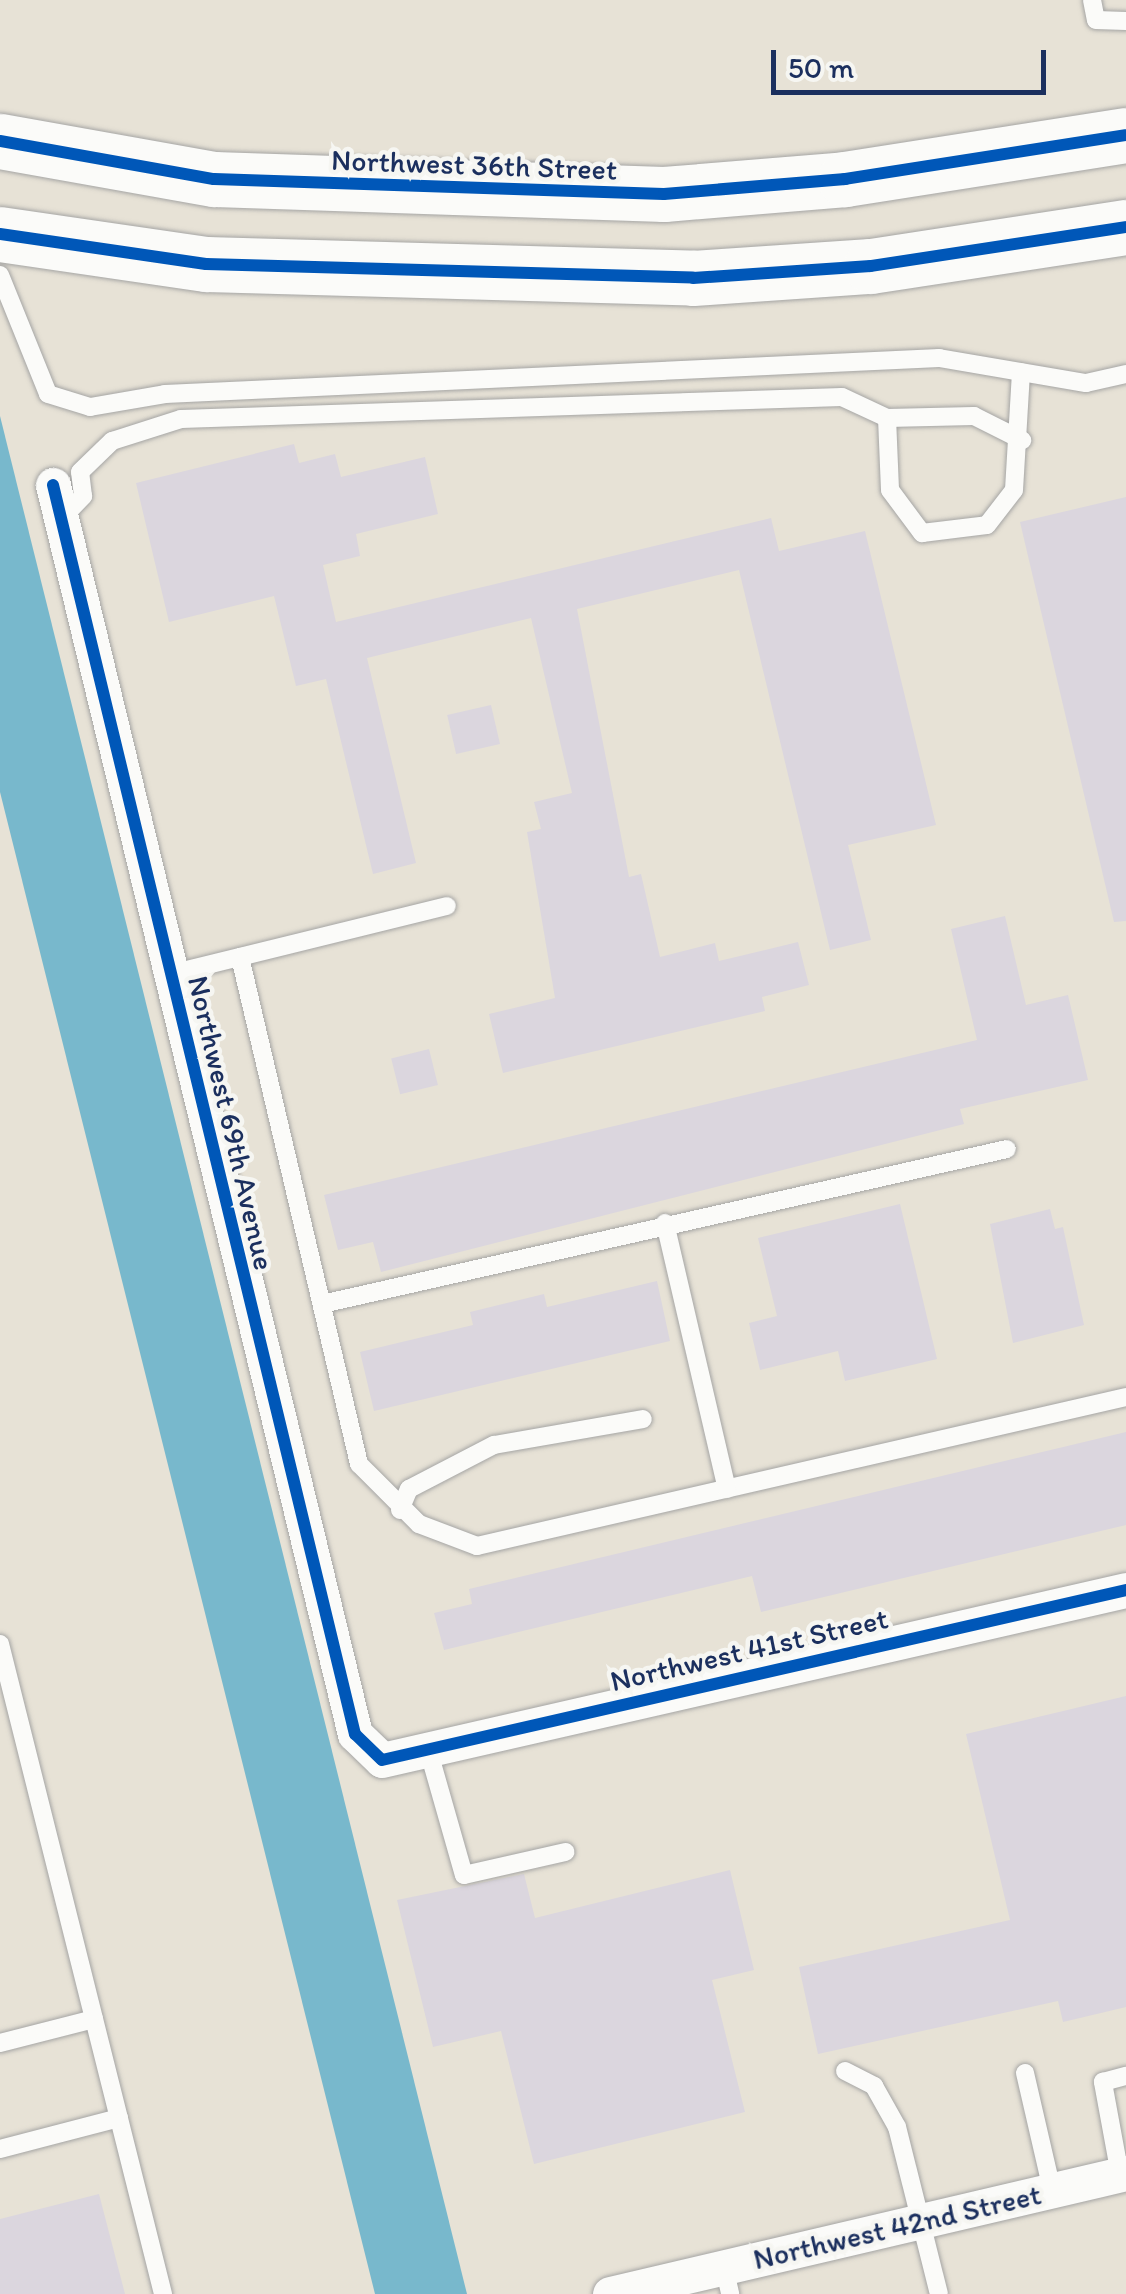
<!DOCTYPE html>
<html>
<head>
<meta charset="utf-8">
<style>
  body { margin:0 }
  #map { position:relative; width:1126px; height:2294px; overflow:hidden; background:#e7e2d6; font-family:Itim,sans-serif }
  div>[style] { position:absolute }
  .water>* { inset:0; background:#78b8cc }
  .building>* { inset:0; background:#dbd6de; transform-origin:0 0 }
  .roads { filter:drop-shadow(0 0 2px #a5a5a4) drop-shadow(0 0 2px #a5a5a4) }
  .lane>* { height:18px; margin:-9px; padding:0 9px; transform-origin:9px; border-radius:9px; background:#fbfbf9 }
  .street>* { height:35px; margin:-17.5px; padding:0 17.5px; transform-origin:17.5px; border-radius:17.5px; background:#fbfbf9 }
  .primary>* { height:55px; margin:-27.5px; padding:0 27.5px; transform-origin:27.5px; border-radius:27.5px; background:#fbfbf9 }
  .cycleway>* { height:12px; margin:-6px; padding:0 6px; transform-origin:6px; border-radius:6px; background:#0057b8 }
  span { translate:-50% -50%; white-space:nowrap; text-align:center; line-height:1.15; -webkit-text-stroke:9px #f6f6f2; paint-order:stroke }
  .street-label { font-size:30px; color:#1b2f5e }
  .scale { position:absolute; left:771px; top:50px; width:275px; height:45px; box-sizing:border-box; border:5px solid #1b2f5e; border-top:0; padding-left:12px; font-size:30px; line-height:35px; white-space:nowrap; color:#1b2f5e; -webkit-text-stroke:8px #f6f6f2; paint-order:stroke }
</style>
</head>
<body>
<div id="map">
  <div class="water">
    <i style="clip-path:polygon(0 416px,467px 2294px,375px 2294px,0 792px)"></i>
  </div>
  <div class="building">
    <i style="clip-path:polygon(294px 444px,299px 463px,335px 454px,341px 477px,425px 457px,438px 514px,356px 534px,360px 556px,323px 565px,336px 622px,771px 518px,779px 551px,865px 531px,936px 825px,848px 845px,871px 940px,830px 950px,739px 570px,577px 609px,629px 877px,641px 874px,660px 957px,715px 943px,719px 961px,798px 942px,809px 985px,762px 997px,765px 1011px,503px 1073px,489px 1014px,555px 998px,527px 832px,541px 829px,534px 802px,572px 793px,531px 618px,367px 658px,416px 863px,373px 874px,326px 679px,296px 686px,274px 596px,169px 622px,136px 483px)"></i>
    <i style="clip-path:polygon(1126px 497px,1126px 921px,1114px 922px,1020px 522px)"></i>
    <i style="left:491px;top:705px;width:40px;height:45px;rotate:77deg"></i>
    <i style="clip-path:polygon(1005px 916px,1026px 1005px,1068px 995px,1088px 1080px,960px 1109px,964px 1124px,381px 1272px,373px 1242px,338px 1250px,324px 1195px,977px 1040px,951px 929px)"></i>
    <i style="left:429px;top:1049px;width:37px;height:39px;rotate:76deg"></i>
    <i style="clip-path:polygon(900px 1204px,937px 1359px,845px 1381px,838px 1351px,760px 1370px,749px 1323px,777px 1316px,758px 1238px)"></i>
    <i style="clip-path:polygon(1050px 1209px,1055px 1229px,1063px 1227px,1084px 1325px,1013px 1343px,990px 1224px)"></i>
    <i style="clip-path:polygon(657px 1281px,670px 1341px,374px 1411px,360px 1352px,473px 1325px,470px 1312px,544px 1294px,547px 1307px)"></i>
    <i style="clip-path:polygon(1126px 1432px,1126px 1525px,761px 1612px,752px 1576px,444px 1650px,434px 1613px,472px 1604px,469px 1589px)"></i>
    <i style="clip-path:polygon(1126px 1696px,1126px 2007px,1063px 2022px,1058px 2001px,818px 2054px,799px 1967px,1010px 1920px,966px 1734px)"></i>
    <i style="clip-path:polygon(730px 1870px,754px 1970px,712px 1980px,745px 2112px,534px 2164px,501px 2031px,433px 2047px,397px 1900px,524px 1874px,535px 1918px)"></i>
    <i style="clip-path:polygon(99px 2194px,125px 2294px,0 2294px,0 2219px)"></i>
  </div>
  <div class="roads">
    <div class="lane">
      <i style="left:1092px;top:0;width:20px;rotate:79deg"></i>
      <i style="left:1096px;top:20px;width:30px;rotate:2deg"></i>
      <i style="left:0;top:275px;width:128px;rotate:68deg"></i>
      <i style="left:48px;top:394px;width:44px;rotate:17.2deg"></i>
      <i style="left:90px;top:407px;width:76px;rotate:-9.8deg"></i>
      <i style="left:165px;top:394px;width:775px;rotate:-2.66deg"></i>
      <i style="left:939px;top:358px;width:149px;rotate:9.7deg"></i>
      <i style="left:1086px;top:383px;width:41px;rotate:-12.7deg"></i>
      <i style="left:887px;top:418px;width:87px;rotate:-1.3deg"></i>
      <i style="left:974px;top:416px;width:54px;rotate:26.6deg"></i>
      <i style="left:61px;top:519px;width:32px;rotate:-46deg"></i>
      <i style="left:83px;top:496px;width:24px;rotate:-97deg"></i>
      <i style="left:80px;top:472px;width:45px;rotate:-44.1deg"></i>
      <i style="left:112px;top:441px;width:72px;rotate:-17.7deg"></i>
      <i style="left:181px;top:419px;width:661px;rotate:-1.91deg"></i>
      <i style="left:842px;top:397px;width:50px;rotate:25deg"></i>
      <i style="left:887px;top:418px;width:72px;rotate:87.6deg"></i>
      <i style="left:890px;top:490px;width:54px;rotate:53.3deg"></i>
      <i style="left:922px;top:533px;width:65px;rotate:-7deg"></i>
      <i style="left:987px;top:525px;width:44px;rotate:-52.4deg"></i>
      <i style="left:1014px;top:490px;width:118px;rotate:-86.6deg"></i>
      <i style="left:240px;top:957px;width:521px;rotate:76.79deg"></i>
      <i style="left:359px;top:1464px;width:85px;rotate:45deg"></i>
      <i style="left:419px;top:1524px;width:62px;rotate:20.8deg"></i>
      <i style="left:477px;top:1546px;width:666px;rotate:-12.93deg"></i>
      <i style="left:170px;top:974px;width:285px;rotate:-13.8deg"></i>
      <i style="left:665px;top:1223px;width:273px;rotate:76.9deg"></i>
      <i style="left:322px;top:1304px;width:702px;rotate:-12.75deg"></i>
      <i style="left:400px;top:1510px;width:23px;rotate:-67deg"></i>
      <i style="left:409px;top:1489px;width:96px;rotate:-27.4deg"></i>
      <i style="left:494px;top:1445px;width:151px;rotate:-9.9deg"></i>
      <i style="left:0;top:1644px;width:670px;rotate:75.92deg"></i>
      <i style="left:428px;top:1749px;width:131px;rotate:74.1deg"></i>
      <i style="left:464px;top:1875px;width:104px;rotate:-12.8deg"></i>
      <i style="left:0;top:2043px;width:97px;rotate:-14.3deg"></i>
      <i style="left:845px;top:2071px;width:33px;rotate:27deg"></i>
      <i style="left:874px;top:2086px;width:47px;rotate:60.7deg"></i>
      <i style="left:897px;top:2127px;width:172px;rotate:75.9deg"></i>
      <i style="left:1025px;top:2073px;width:120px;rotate:77deg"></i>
      <i style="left:0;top:2149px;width:123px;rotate:-14.6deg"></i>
      <i style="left:1120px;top:2175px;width:95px;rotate:-100.4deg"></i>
      <i style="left:1103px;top:2082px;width:24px;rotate:-15deg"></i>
      <i style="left:724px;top:2267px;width:28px;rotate:77deg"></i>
    </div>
    <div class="street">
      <i style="left:53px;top:485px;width:1285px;rotate:76.41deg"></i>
      <i style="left:355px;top:1734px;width:37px;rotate:44deg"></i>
      <i style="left:382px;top:1760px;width:763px;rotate:-12.87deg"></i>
      <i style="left:610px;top:2294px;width:530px;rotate:-13.2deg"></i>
    </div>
    <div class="primary">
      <i style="left:0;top:141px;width:217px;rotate:10.1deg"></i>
      <i style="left:214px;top:179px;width:450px;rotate:1.9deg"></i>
      <i style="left:664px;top:194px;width:182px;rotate:-4.7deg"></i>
      <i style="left:845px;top:179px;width:284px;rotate:-8.9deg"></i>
      <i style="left:0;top:234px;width:208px;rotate:8.3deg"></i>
      <i style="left:206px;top:264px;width:487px;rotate:1.6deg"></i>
      <i style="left:693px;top:278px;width:178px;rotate:-3.9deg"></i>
      <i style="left:871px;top:266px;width:258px;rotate:-8.7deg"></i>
    </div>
  </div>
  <div class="cycleway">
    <i style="left:0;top:141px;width:217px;rotate:10.1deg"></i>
    <i style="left:214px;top:179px;width:450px;rotate:1.9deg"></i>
    <i style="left:664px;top:194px;width:182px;rotate:-4.7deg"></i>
    <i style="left:845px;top:179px;width:284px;rotate:-8.9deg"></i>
    <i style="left:0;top:234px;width:208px;rotate:8.3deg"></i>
    <i style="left:206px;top:264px;width:487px;rotate:1.6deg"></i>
    <i style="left:693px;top:278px;width:178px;rotate:-3.9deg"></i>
    <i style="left:871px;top:266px;width:258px;rotate:-8.7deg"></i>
    <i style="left:53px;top:485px;width:1285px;rotate:76.41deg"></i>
    <i style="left:355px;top:1734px;width:37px;rotate:44deg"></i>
    <i style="left:382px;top:1760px;width:763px;rotate:-12.87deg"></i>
  </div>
  <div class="street-label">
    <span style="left:474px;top:165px;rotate:2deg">Northwest 36th Street</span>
    <span style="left:231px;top:1123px;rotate:77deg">Northwest 69th Avenue</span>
    <span style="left:749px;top:1650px;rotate:-13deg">Northwest 41st Street</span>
    <span style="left:897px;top:2227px;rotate:-13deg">Northwest 42nd Street</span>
  </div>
  <div class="scale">50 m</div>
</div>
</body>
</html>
